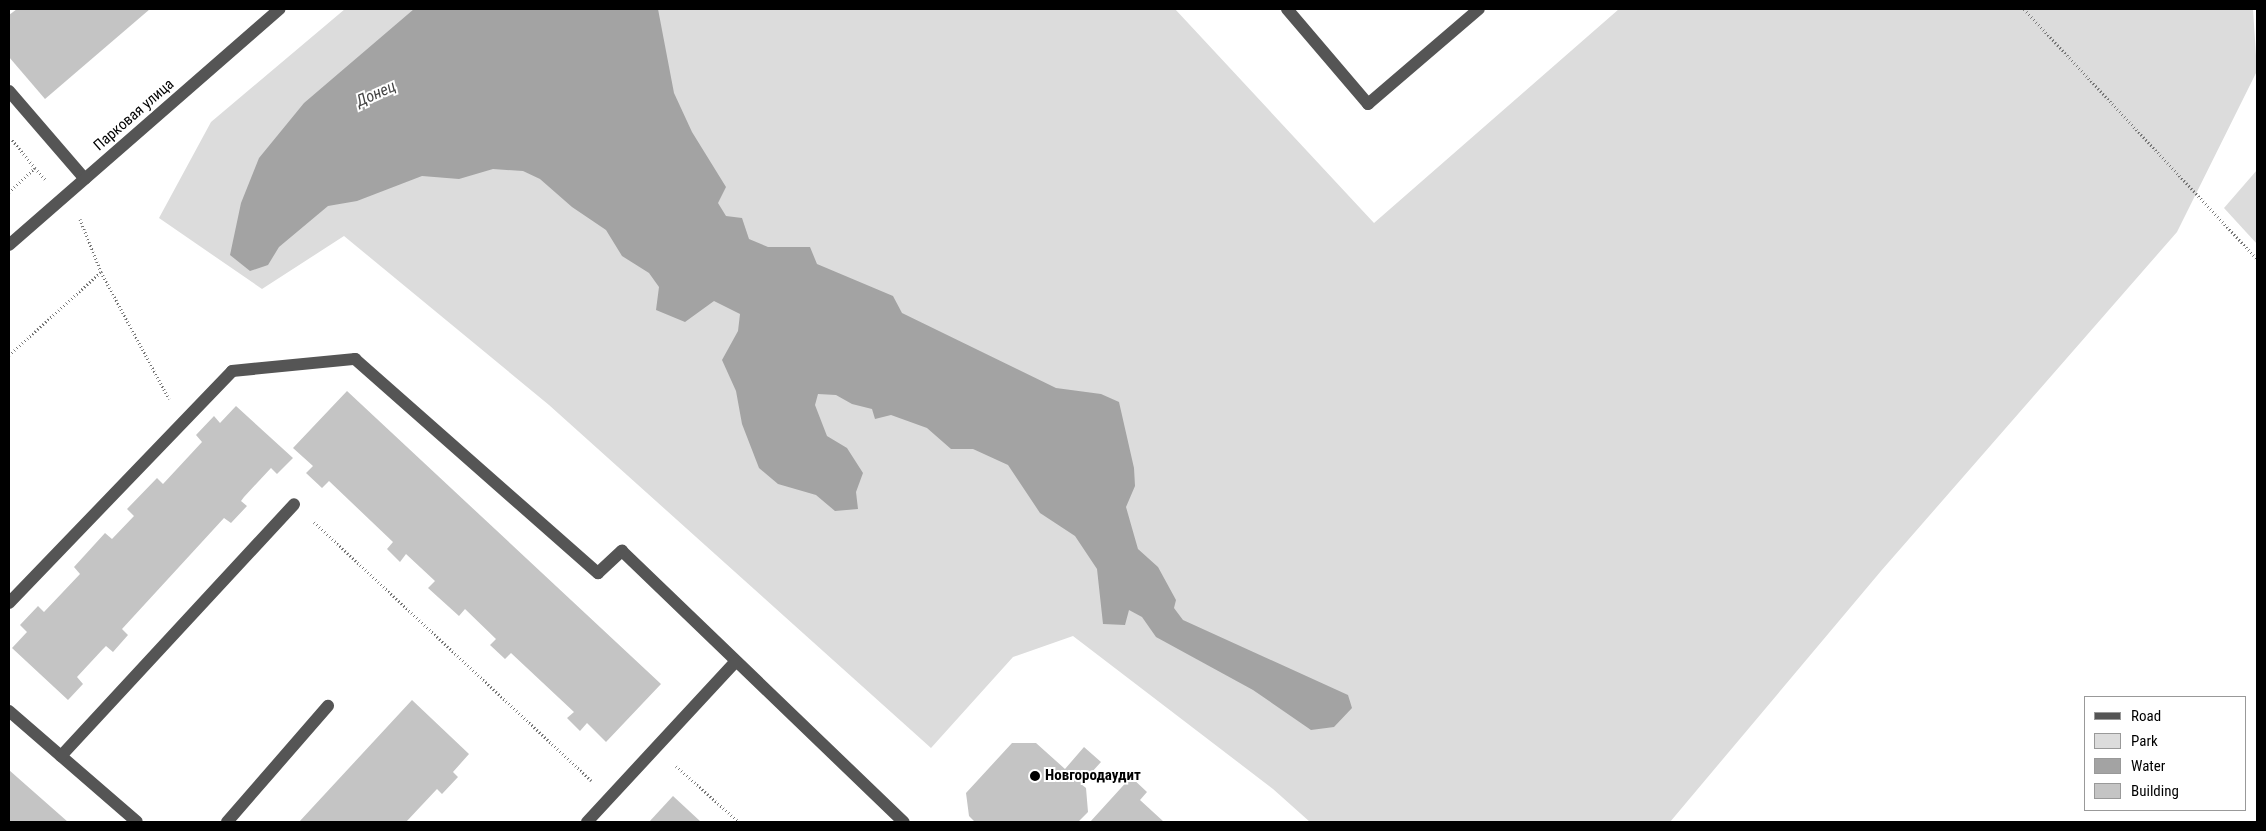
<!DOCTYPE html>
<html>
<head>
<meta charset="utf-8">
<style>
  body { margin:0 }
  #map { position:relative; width:2266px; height:831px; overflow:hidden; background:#fff; font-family:"Roboto Condensed",sans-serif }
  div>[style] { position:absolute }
  .green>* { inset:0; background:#dcdcdc }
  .water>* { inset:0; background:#a3a3a3 }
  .building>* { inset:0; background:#c4c4c4 }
  .path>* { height:3px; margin-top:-1.5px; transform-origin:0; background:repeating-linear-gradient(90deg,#777 0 1px,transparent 0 3.5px) }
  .minor>* { height:12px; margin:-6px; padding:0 6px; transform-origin:6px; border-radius:6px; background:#555 }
  .dots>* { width:14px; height:14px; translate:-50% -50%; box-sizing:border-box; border:2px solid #fff; border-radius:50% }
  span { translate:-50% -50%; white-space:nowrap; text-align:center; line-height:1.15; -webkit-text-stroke:4px #fff; paint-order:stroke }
  .street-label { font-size:15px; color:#000 }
  .poi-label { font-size:15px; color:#000; font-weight:700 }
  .left { translate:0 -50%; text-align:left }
  .water-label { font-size:16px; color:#444; font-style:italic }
  .frame { position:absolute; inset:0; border:10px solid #000; pointer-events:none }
  .legend { position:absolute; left:2084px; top:696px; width:162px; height:115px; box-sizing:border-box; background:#fff; border:1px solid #999; margin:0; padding:6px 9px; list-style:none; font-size:15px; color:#000 }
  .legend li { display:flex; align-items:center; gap:10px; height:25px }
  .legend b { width:25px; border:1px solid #999 }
</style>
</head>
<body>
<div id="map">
  <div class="green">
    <i style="clip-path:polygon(345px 9px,1175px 9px,1374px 223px,1619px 9px,2253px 9px,2257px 71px,2177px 232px,1881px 571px,1670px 822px,1310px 822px,1273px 789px,1073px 636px,1013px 657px,931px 748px,549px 405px,344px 236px,262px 289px,159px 218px,211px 122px)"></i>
    <i style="clip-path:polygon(2257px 170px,2257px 244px,2224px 208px)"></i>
  </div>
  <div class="water">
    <i style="clip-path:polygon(414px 9px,658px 9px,674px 93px,692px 132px,726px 187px,718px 203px,726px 216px,742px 218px,749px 239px,768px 247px,810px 247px,817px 264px,893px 296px,902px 313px,1056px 388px,1101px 394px,1119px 402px,1134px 468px,1135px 486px,1126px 507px,1138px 549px,1158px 567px,1176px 600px,1174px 608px,1183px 620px,1348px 695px,1352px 708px,1334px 727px,1311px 730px,1253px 690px,1156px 637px,1142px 617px,1129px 610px,1125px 625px,1103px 624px,1097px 569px,1075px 536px,1040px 513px,1008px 465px,973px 449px,951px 449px,927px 428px,891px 415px,875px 419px,872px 409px,852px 404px,836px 395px,818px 394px,815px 405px,827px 436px,847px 448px,863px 473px,856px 492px,858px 509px,835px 511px,816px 495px,778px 484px,759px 468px,742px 424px,736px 391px,722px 360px,738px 331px,740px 314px,714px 301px,685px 322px,656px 310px,659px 287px,649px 273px,622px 256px,606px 230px,572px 207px,540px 179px,523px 171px,493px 169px,459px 179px,422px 176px,357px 201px,328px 206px,279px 247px,268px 265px,250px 271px,230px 255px,241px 203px,259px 158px,304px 103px)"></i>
  </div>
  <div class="building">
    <i style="clip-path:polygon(17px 9px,150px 9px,45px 99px,9px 57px,9px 15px)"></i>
    <i style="clip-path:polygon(347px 391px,661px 684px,606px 742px,587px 723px,580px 731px,567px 718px,574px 712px,511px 653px,505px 659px,490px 645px,496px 639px,465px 609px,459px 616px,428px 588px,435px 581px,406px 554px,400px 562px,387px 549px,393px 542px,329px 481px,322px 488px,306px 473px,313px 466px,293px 448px)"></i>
    <i style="clip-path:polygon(236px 406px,293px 458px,277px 474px,271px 468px,244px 497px,241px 501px,247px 506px,231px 523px,224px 518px,122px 629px,128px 635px,113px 652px,106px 646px,103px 649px,77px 677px,83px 684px,68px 700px,12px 648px,27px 632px,20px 625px,38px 606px,44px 612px,80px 574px,74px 567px,105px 533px,112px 539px,134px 516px,127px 509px,157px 478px,163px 484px,202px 442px,196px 435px,214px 416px,220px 423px)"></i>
    <i style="clip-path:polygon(412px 700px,469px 754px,453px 772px,458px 777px,442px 794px,437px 789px,406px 822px,299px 822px)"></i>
    <i style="clip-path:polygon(1012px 743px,1036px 743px,1065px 769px,1084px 747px,1101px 762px,1081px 784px,1086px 788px,1088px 812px,1078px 822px,975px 822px,969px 816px,966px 793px)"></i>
    <i style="clip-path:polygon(9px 770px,26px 785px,68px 822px,9px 822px)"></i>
    <i style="clip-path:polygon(1131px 777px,1147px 792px,1140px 800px,1164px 822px,1090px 822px)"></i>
    <i style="clip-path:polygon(673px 796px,701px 822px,649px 822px)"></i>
  </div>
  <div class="path">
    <i style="left:2024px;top:9px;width:342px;rotate:47deg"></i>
    <i style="left:35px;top:168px;width:15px;rotate:48deg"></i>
    <i style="left:9px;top:192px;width:35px;rotate:-43deg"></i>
    <i style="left:35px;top:168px;width:38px;rotate:-129deg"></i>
    <i style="left:80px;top:219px;width:57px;rotate:68.4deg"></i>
    <i style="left:101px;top:272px;width:144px;rotate:61.8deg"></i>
    <i style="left:9px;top:355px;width:124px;rotate:-42.1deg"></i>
    <i style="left:314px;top:522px;width:379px;rotate:43deg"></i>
    <i style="left:676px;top:766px;width:84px;rotate:41.6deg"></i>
  </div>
  <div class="minor">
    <i style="left:1287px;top:9px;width:125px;rotate:49.5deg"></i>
    <i style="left:1368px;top:104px;width:146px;rotate:-40.6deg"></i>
    <i style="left:9px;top:91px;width:116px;rotate:49.2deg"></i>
    <i style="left:9px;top:245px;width:359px;rotate:-41.1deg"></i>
    <i style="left:9px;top:603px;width:322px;rotate:-46.1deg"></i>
    <i style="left:232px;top:371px;width:124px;rotate:-5.6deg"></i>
    <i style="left:355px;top:359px;width:324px;rotate:41.4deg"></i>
    <i style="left:598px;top:573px;width:33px;rotate:-43deg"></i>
    <i style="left:622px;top:551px;width:391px;rotate:43.9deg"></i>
    <i style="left:9px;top:711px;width:169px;rotate:40.9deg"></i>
    <i style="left:61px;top:756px;width:343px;rotate:-47.2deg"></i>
    <i style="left:227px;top:822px;width:154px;rotate:-49deg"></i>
    <i style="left:587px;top:822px;width:219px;rotate:-47.2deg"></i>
  </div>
  <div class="dots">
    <i style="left:1035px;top:776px;background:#000"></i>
  </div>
  <div class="street-label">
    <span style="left:134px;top:115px;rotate:-41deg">Парковая улица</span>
  </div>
  <div class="poi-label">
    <span class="left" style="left:1045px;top:776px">Новгородаудит</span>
  </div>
  <div class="water-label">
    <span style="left:376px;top:94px;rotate:-24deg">Донец</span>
  </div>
  <div class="frame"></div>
  <ul class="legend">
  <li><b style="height:6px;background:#555"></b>Road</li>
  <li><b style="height:14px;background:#dcdcdc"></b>Park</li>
  <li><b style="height:14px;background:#a3a3a3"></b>Water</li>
  <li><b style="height:14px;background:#c4c4c4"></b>Building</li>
  </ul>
</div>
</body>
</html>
